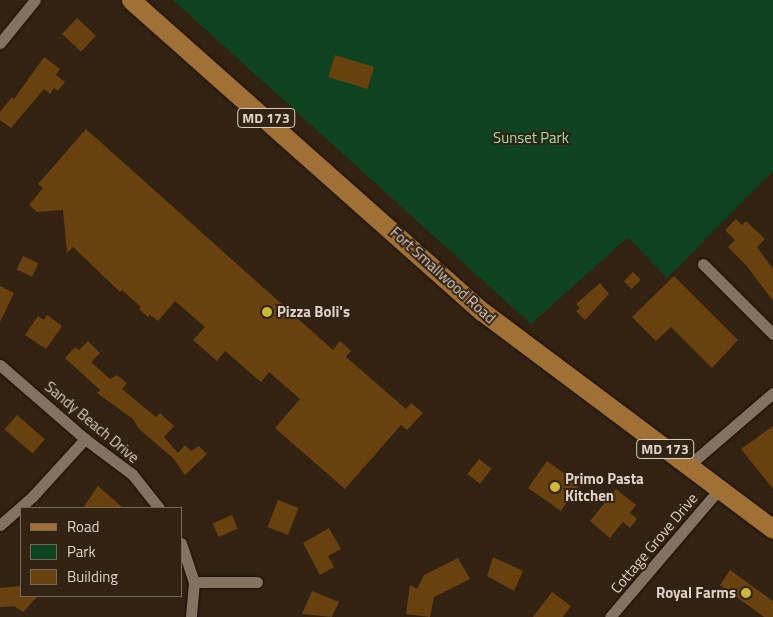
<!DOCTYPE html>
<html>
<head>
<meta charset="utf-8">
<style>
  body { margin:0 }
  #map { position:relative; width:773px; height:617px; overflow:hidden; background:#312212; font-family:"Titillium Web",sans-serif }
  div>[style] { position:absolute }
  .green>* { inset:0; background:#0d4321 }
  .building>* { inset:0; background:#69410f; transform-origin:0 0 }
  .roads { filter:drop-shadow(0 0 1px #190b00) drop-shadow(0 0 1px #190b00) }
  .minor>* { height:11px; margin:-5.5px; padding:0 5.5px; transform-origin:5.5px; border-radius:5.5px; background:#847260 }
  .primary>* { height:19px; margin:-9.5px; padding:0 9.5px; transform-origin:9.5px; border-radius:9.5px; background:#a07035 }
  .dots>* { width:14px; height:14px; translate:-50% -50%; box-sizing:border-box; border:2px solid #312212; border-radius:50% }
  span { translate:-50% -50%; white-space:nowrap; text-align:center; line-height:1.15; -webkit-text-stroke:4px #312212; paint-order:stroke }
  .shield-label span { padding:1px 4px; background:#312212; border:1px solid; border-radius:4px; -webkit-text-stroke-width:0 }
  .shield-label { font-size:14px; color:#ddd2c8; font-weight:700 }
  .park-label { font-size:15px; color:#94e1a6 }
  .street-label { font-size:15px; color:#ddd2c8 }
  .poi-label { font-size:15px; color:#ddd2c8; font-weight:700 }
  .left { translate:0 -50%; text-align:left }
  .right { translate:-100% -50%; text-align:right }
  .legend { position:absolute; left:20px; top:507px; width:162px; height:90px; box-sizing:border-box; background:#312212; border:1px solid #76685b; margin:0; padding:6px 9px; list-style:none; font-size:15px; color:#ddd2c8 }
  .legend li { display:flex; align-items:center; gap:10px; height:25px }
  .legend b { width:25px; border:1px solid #76685b }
</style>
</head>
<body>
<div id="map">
  <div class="green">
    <i style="clip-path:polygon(173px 0,773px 0,773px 171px,667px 278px,628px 237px,531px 324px)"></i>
  </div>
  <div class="building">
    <i style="left:77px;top:18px;width:26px;height:22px;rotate:43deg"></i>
    <i style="left:335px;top:55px;width:41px;height:23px;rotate:17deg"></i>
    <i style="clip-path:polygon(44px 57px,60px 69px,56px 75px,65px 82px,58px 91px,54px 88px,50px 94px,44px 89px,11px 128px,0 120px,0 112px,12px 97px,14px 99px)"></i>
    <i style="clip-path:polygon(86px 129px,333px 350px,340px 341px,351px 351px,346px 357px,406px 409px,411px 403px,423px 413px,407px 430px,401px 425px,345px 489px,275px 428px,300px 399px,269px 372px,261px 382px,225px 351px,217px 361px,193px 340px,205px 327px,175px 301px,158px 321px,150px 315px,148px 317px,139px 309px,141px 307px,122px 290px,120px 292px,73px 247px,67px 253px,63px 210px,37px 212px,29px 205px,43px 188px,38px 184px)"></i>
    <i style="clip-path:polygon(736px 219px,742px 225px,746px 221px,765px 239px,757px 247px,773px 269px,773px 301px,746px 265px,728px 247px,735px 240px,725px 230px)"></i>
    <i style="left:23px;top:256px;width:17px;height:15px;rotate:25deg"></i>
    <i style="left:633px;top:272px;width:11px;height:13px;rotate:45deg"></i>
    <i style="clip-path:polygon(674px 276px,738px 340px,712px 368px,671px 327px,656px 341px,632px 317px)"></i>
    <i style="clip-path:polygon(600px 283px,609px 294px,585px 320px,576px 311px,580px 308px,576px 304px)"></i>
    <i style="clip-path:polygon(0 286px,14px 293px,0 322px)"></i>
    <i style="clip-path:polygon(47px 315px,62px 326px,46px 349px,25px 335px,38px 316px,44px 320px)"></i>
    <i style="clip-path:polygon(88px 341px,100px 353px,91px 362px,110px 379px,117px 375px,127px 383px,122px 389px,156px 417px,160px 413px,174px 426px,164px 437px,178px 453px,185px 445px,191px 451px,199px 446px,207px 454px,185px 475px,173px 458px,138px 428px,133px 419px,97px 393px,100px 390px,65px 358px,75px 347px,79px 350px)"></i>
    <i style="left:17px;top:415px;width:37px;height:19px;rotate:41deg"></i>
    <i style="clip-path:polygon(773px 426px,773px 489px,741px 449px)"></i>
    <i style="left:479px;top:459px;width:16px;height:19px;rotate:38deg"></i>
    <i style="left:547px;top:461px;width:40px;height:33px;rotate:35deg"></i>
    <i style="clip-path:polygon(98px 486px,123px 508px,83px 508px)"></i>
    <i style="clip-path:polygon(616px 489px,636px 505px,630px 513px,637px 519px,630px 528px,623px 522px,610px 538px,590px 521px)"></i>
    <i style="left:278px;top:500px;width:22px;height:29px;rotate:21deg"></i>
    <i style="left:232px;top:515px;width:15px;height:21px;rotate:67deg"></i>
    <i style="clip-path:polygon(329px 528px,341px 549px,328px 556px,334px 567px,320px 575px,303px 543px)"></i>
    <i style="clip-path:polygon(493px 557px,523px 571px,514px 591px,487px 576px)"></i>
    <i style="clip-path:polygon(458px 558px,470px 579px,434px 597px,430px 617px,406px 614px,410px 585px,417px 589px,424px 575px)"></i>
    <i style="clip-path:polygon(730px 570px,773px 601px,773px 617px,764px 617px,720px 585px)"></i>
    <i style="clip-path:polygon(21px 586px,21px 596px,38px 596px,23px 612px,14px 606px,0 607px,0 588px)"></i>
    <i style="clip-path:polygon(312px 591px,339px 602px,332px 617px,302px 614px)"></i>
    <i style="clip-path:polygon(552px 592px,571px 606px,563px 617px,533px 617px)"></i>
  </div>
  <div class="roads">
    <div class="minor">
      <i style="left:0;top:43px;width:55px;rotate:-50.9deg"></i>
      <i style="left:703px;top:264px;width:99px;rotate:45deg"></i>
      <i style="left:0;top:365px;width:113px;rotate:41deg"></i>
      <i style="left:85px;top:439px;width:59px;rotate:36.7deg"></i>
      <i style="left:132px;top:474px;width:43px;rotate:51.5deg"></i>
      <i style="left:688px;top:466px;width:112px;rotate:-40.7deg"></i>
      <i style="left:0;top:525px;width:43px;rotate:-41.2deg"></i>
      <i style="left:32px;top:497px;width:79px;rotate:-47.6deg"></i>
      <i style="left:181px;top:543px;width:41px;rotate:71.6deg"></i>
      <i style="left:194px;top:582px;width:35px;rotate:95deg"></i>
      <i style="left:194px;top:582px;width:63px"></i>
      <i style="left:610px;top:617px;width:170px;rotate:-49.5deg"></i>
    </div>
    <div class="primary">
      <i style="left:131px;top:0;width:470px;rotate:41.6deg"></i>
      <i style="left:483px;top:312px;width:362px;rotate:36.8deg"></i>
    </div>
  </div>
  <div class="dots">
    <i style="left:267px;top:312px;background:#cbba39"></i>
    <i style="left:555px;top:487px;background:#cbba39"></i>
    <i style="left:746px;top:593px;background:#cbba39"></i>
  </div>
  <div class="shield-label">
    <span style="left:266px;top:118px">MD 173</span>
    <span style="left:665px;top:449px">MD 173</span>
  </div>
  <div class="park-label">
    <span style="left:531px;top:138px">Sunset Park</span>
  </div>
  <div class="street-label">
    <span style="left:443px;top:275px;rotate:42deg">Fort Smallwood Road</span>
    <span style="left:92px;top:422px;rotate:40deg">Sandy Beach Drive</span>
    <span style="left:654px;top:543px;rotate:-50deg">Cottage Grove Drive</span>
  </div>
  <div class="poi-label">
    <span class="left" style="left:277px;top:312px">Pizza Boli's</span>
    <span class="left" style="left:565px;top:487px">Primo Pasta<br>Kitchen</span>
    <span class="right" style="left:736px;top:593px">Royal Farms</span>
  </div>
  <ul class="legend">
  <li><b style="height:6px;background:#a07035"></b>Road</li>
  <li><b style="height:14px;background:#0d4321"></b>Park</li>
  <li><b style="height:14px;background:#69410f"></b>Building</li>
  </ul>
</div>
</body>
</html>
